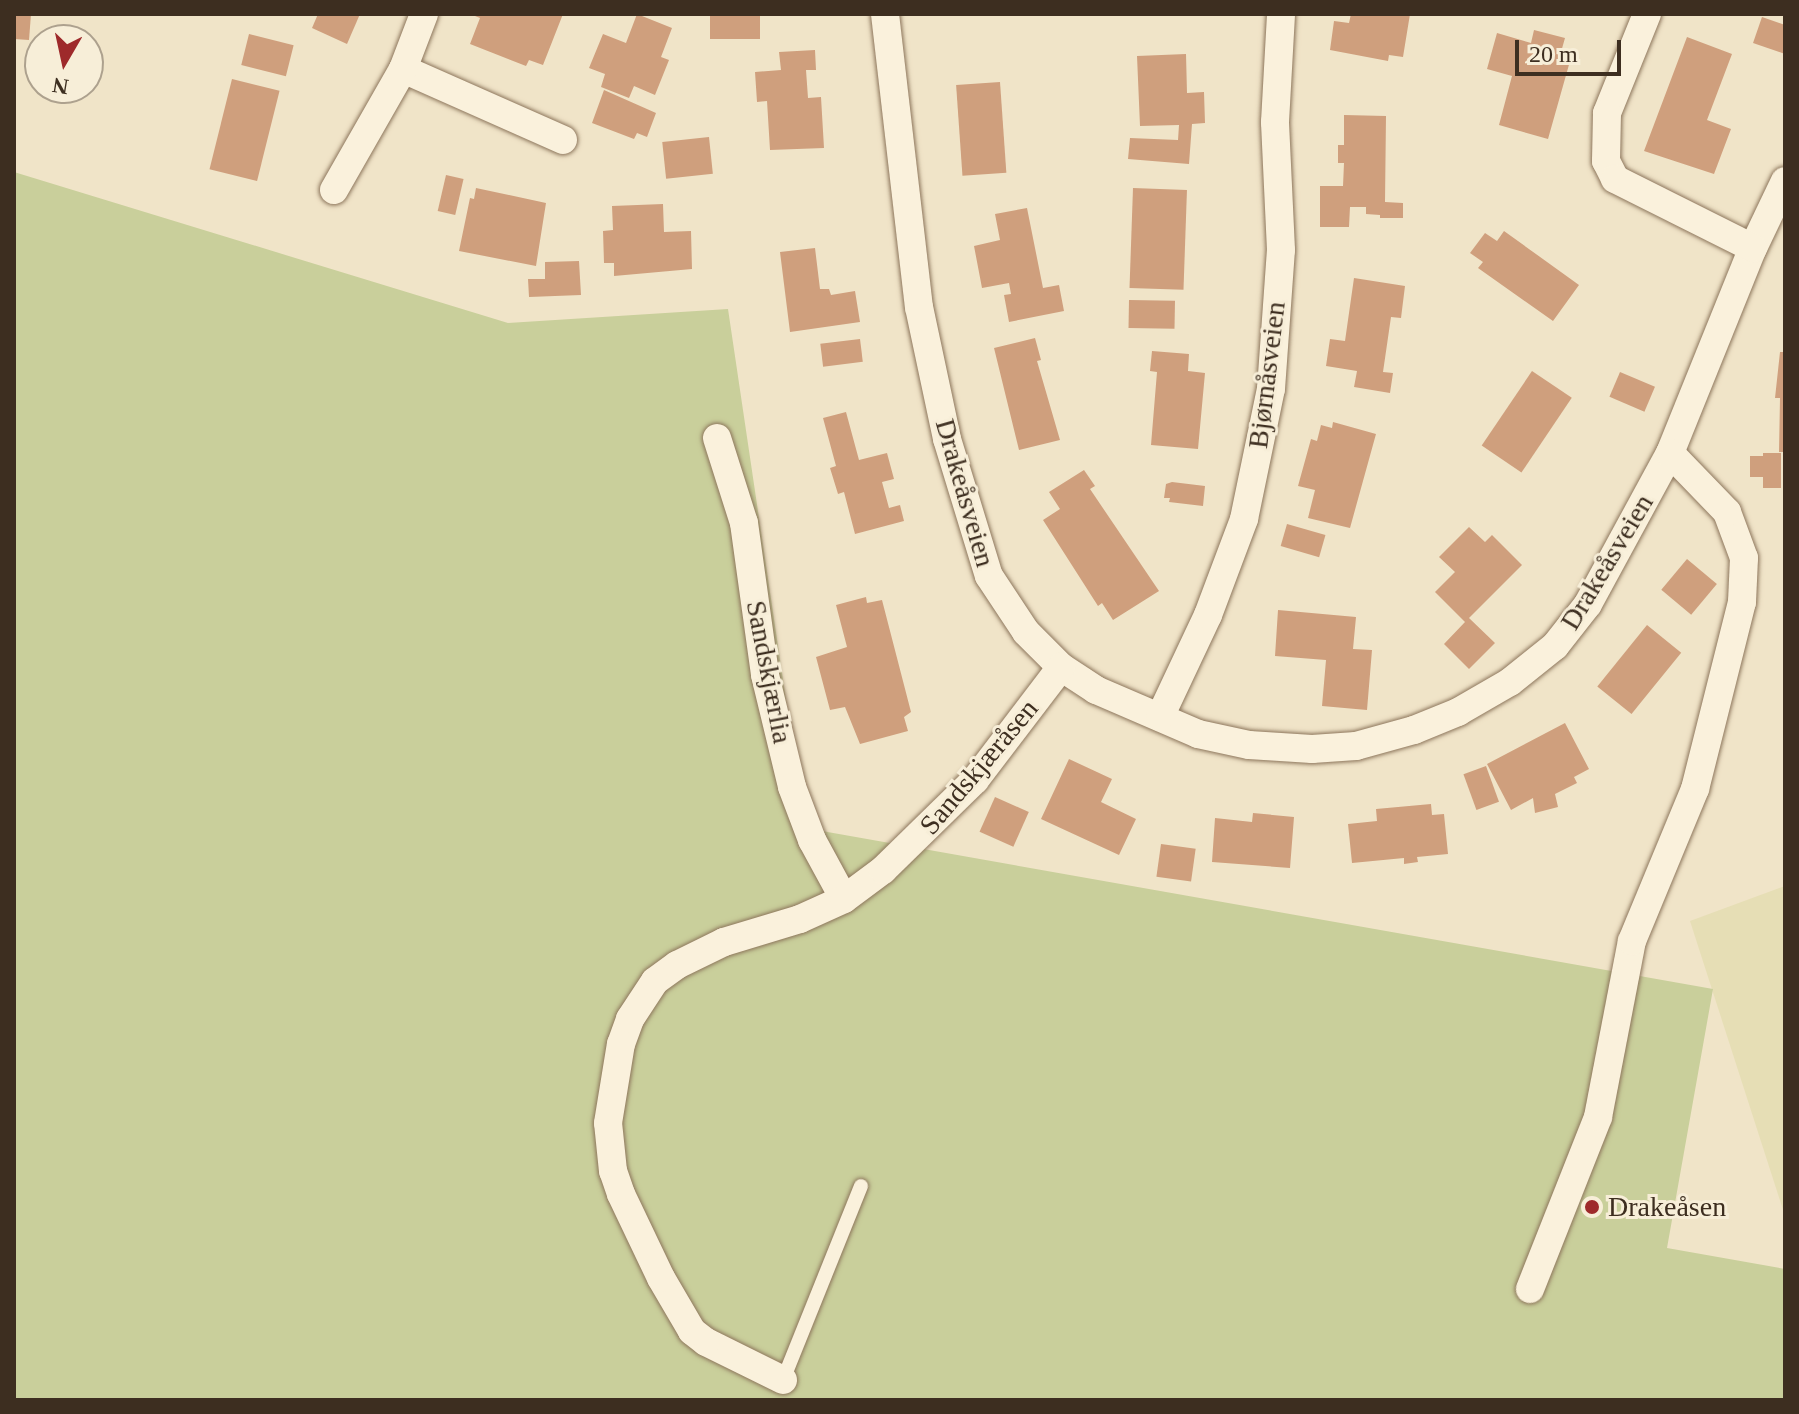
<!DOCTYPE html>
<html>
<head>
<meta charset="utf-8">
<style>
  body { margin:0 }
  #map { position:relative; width:1799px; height:1414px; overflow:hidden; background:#f0e4c8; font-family:"Times New Roman",serif }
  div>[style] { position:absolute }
  .farmland>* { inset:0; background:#e6deb5 }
  .green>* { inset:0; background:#c9cf9b }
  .building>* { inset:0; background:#cf9f7d; transform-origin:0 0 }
  .roads { filter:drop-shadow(0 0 2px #8d765c) drop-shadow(0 0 2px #8d765c) }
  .lane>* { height:14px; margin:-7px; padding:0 7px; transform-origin:7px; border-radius:7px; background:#faf1dc }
  .street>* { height:28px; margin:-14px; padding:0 14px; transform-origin:14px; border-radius:14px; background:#faf1dc }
  .dots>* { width:22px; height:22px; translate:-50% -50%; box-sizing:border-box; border:4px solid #f7eed8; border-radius:50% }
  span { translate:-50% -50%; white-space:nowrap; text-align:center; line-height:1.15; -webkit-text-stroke:6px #f7eed8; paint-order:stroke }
  .street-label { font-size:28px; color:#3d2e20 }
  .poi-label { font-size:28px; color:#3d2e20 }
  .left { translate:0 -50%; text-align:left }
  .frame { position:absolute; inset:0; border:16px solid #3d2e20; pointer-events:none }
  .north { position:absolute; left:24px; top:24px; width:80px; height:80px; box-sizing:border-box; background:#f7eed8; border:2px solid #ada18e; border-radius:50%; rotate:189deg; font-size:22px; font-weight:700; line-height:32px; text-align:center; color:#3d2e20 }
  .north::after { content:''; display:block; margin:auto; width:28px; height:36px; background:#9e2a2b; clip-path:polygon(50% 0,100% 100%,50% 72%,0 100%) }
  .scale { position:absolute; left:1515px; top:40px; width:106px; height:36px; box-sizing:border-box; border:4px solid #3d2e20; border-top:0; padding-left:10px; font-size:24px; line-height:28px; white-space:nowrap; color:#3d2e20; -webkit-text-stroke:6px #f7eed8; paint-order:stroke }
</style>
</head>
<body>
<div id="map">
  <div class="farmland">
    <i style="clip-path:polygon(1785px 886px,1785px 1216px,1690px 921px)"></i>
  </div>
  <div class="green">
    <i style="clip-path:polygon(14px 172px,508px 323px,728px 309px,805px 828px,1713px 989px,1667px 1248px,1785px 1269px,1785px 1400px,14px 1400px)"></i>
  </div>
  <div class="building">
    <i style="clip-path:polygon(14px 14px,31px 14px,29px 40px,14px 39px)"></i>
    <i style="clip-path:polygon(318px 14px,360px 14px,347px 44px,312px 28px)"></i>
    <i style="clip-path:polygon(470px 14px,563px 14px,543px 65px,529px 60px,526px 66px,470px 44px,480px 18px)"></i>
    <i style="clip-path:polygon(637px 14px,672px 28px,661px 57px,669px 60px,655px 95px,634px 86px,629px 98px,601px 87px,605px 74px,589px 68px,603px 34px,626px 43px)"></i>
    <i style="left:710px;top:14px;width:50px;height:25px"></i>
    <i style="clip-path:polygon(1351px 14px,1410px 14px,1403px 57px,1389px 55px,1388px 61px,1330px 50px,1334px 21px,1349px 23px)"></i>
    <i style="clip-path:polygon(1762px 17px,1785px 25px,1785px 54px,1753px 43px)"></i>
    <i style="clip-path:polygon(1534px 30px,1565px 38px,1561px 52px,1572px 54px,1548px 139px,1499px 125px,1512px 76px,1487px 69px,1497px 33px,1531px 43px)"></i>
    <i style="left:249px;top:34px;width:46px;height:32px;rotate:14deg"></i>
    <i style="clip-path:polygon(1687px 37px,1732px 54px,1707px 120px,1731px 129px,1714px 174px,1644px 151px)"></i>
    <i style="clip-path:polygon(815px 50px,816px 70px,806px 70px,808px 98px,821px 97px,824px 148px,770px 150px,767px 101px,757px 102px,755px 72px,781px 70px,779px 52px)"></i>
    <i style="clip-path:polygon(1186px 54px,1187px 93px,1204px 92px,1205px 123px,1192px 124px,1189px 164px,1128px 159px,1130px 138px,1178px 140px,1179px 125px,1140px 126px,1137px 56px)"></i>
    <i style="left:232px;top:79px;width:49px;height:93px;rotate:14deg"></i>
    <i style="left:1000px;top:82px;width:91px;height:44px;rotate:86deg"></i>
    <i style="clip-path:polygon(604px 90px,656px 113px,647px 137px,637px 133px,634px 139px,592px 123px)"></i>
    <i style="clip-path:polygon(1344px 115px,1386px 116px,1385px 202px,1403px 203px,1403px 218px,1380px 218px,1380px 215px,1366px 214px,1366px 207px,1350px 207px,1349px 227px,1320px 227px,1320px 186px,1343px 186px,1344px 163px,1338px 163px,1338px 145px,1344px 145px)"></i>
    <i style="left:709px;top:137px;width:37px;height:47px;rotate:84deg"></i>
    <i style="left:446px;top:175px;width:18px;height:37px;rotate:13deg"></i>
    <i style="clip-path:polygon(476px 188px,546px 203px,536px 266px,459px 251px,470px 198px,474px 199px)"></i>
    <i style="left:1133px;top:188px;width:54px;height:100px;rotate:2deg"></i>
    <i style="clip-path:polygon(663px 204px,664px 232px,691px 231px,692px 269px,614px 276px,614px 263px,604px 263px,603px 231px,613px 230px,612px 206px)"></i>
    <i style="clip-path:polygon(1027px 208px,1043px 288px,1059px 285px,1064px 311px,1009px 322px,1004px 295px,1011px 294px,1009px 283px,982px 288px,974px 246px,1000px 240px,995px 214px)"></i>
    <i style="clip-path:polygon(1504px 231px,1579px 285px,1553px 321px,1478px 268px,1483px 262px,1470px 253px,1485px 233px,1497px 241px)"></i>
    <i style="clip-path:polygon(815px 248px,820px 289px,829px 289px,831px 295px,855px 291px,860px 322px,790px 332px,780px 252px)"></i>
    <i style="clip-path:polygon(579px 261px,581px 295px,529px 297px,528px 279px,545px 279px,545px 262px)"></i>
    <i style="clip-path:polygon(1354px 278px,1405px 286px,1401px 318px,1391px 317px,1383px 372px,1393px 373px,1390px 393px,1354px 387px,1357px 371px,1326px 366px,1330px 339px,1345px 341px)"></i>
    <i style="left:1129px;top:300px;width:46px;height:28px;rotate:1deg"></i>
    <i style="clip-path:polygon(1035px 338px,1041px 360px,1037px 361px,1060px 440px,1019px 450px,994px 348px)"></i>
    <i style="left:860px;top:339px;width:23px;height:40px;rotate:83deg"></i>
    <i style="clip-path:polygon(1152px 351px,1189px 354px,1188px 371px,1205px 373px,1198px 449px,1151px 445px,1157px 372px,1150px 371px)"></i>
    <i style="clip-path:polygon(1780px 352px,1785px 352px,1785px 452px,1779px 452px,1780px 398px,1775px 398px)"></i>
    <i style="left:1532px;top:371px;width:48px;height:90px;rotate:34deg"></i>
    <i style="left:1620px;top:372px;width:38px;height:27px;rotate:23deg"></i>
    <i style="clip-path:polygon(846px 412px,859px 460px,887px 453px,894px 479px,882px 482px,889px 508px,900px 505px,904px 521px,855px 534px,844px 492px,838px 494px,830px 468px,836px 466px,823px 418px)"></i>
    <i style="clip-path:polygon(1333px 422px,1376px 434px,1350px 528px,1308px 518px,1315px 490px,1298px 486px,1311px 439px,1317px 441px,1321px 425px,1332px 428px)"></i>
    <i style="clip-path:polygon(1763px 453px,1781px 453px,1781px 488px,1763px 488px,1763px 477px,1750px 477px,1750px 456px,1763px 456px)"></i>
    <i style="clip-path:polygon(1084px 470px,1095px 486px,1090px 489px,1159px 591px,1113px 620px,1102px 603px,1098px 606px,1043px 520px,1060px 509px,1049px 492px)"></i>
    <i style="clip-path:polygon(1172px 482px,1205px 486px,1203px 506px,1169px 502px,1170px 498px,1164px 498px,1166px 484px)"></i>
    <i style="left:1287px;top:524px;width:40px;height:23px;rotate:16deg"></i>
    <i style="clip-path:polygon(1469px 527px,1485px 542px,1492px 535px,1522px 565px,1469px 618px,1495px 643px,1469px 669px,1444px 644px,1465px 622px,1435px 592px,1455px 572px,1439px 557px)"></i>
    <i style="left:1687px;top:559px;width:39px;height:40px;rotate:40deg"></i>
    <i style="clip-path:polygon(866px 597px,867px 603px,882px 600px,911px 712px,904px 717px,908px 731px,860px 744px,845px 707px,830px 710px,816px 657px,847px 647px,836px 605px)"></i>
    <i style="clip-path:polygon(1278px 610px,1356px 617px,1353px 649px,1372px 650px,1367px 710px,1322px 706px,1326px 660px,1275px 656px)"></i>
    <i style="left:1647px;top:625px;width:44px;height:79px;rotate:39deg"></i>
    <i style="clip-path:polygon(1565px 723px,1589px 769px,1574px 777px,1577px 783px,1555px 794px,1558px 807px,1535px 813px,1533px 798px,1511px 810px,1487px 764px)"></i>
    <i style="clip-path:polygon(1069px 759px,1112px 779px,1101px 802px,1136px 819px,1119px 855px,1041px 819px)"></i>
    <i style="left:1486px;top:766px;width:38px;height:24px;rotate:70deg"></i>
    <i style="left:995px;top:797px;width:37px;height:38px;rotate:24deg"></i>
    <i style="clip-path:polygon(1431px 804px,1432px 815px,1444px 814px,1448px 854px,1417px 857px,1418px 862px,1404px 864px,1404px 858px,1352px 863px,1348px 824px,1377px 821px,1376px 809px)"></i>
    <i style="clip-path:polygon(1253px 813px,1294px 817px,1290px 868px,1212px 862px,1215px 818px,1252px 822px)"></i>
    <i style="left:1161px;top:844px;width:35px;height:33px;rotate:8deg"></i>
  </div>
  <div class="roads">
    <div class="lane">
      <i style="left:783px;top:1380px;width:209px;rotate:-68.1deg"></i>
    </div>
    <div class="street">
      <i style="left:885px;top:14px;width:295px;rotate:83.4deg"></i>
      <i style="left:919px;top:307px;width:135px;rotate:78deg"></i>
      <i style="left:947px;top:439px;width:143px;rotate:73deg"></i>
      <i style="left:989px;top:576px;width:67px;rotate:56.5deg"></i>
      <i style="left:1026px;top:632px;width:49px;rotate:45deg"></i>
      <i style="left:1061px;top:667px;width:42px;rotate:33.3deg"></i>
      <i style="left:1096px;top:690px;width:111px;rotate:23.3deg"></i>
      <i style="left:1198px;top:734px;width:52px;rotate:12.2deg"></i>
      <i style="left:1249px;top:745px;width:63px;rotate:3.6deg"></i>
      <i style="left:1312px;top:749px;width:44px;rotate:-3.9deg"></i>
      <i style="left:1356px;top:746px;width:60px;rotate:-15.4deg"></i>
      <i style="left:1414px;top:730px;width:48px;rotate:-22.2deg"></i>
      <i style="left:1458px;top:712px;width:60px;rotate:-30deg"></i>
      <i style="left:1510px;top:682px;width:58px;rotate:-38.7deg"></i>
      <i style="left:1555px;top:646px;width:53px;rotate:-51.8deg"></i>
      <i style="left:1588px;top:604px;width:172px;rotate:-61.5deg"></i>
      <i style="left:1670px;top:453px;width:221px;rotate:-68deg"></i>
      <i style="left:1753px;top:248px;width:74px;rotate:-64.5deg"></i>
      <i style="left:1647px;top:14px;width:107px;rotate:112deg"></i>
      <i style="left:1607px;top:113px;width:48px;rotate:91.2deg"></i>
      <i style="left:1606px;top:161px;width:20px;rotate:63deg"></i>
      <i style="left:1615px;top:179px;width:154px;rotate:26.6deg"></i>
      <i style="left:403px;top:69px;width:175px;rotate:23.9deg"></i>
      <i style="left:334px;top:190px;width:139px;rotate:-60.3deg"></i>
      <i style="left:403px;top:69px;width:59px;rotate:-69.1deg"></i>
      <i style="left:717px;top:438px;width:89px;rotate:72.4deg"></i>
      <i style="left:744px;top:523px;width:153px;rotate:82.1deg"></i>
      <i style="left:765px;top:675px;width:115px;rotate:76.4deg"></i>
      <i style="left:792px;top:787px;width:57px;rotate:69.3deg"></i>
      <i style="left:812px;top:840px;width:67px;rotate:61.5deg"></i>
      <i style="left:1160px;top:717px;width:113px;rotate:-64.8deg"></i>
      <i style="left:1208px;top:615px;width:103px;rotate:-69.4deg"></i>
      <i style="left:1244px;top:519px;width:133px;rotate:-78.3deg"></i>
      <i style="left:1271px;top:389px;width:139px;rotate:-85.9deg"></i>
      <i style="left:1281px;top:250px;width:128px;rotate:-92.7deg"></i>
      <i style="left:1275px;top:122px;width:108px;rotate:-86.8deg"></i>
      <i style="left:1530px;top:1289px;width:185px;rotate:-68.4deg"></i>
      <i style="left:1598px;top:1117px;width:179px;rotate:-79.1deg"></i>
      <i style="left:1632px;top:941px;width:165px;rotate:-67.5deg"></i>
      <i style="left:1695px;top:789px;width:193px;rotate:-75.9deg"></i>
      <i style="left:1742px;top:602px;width:44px;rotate:-87.4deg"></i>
      <i style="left:1744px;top:558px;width:49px;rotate:-110.3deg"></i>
      <i style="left:1727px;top:512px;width:82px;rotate:-134deg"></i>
      <i style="left:783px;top:1380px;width:86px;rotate:-153.7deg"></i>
      <i style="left:706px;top:1342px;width:18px;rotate:-142deg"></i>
      <i style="left:692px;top:1331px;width:61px;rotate:-120.3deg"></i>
      <i style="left:661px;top:1278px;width:93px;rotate:-115.5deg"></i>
      <i style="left:621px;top:1194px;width:24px;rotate:-109deg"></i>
      <i style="left:613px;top:1171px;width:48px;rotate:-95.9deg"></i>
      <i style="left:608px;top:1123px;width:80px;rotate:-80.7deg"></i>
      <i style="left:621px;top:1044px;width:27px;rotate:-70deg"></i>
      <i style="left:630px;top:1019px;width:45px;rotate:-56.7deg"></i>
      <i style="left:655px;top:981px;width:27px;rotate:-36deg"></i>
      <i style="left:677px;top:965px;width:52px;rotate:-26.1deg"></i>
      <i style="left:724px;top:942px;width:79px;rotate:-16.8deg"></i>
      <i style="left:800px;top:919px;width:48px;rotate:-24.4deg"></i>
      <i style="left:844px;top:899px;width:49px;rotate:-36.6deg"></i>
      <i style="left:883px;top:870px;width:129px;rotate:-44.4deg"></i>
      <i style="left:975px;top:780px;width:142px;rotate:-52.7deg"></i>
    </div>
  </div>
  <div class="dots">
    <i style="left:1592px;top:1207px;background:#9e2a2b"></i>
  </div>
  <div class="street-label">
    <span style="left:1267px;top:375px;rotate:-83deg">Bjørnåsveien</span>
    <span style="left:965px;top:493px;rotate:74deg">Drakeåsveien</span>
    <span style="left:1607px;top:562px;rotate:-59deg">Drakeåsveien</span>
    <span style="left:769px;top:672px;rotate:79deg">Sandskjærlia</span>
    <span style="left:979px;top:767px;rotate:-50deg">Sandskjæråsen</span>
  </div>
  <div class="poi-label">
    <span class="left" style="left:1608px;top:1207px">Drakeåsen</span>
  </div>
  <div class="frame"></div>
  <div class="north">N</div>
  <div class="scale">20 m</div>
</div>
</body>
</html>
